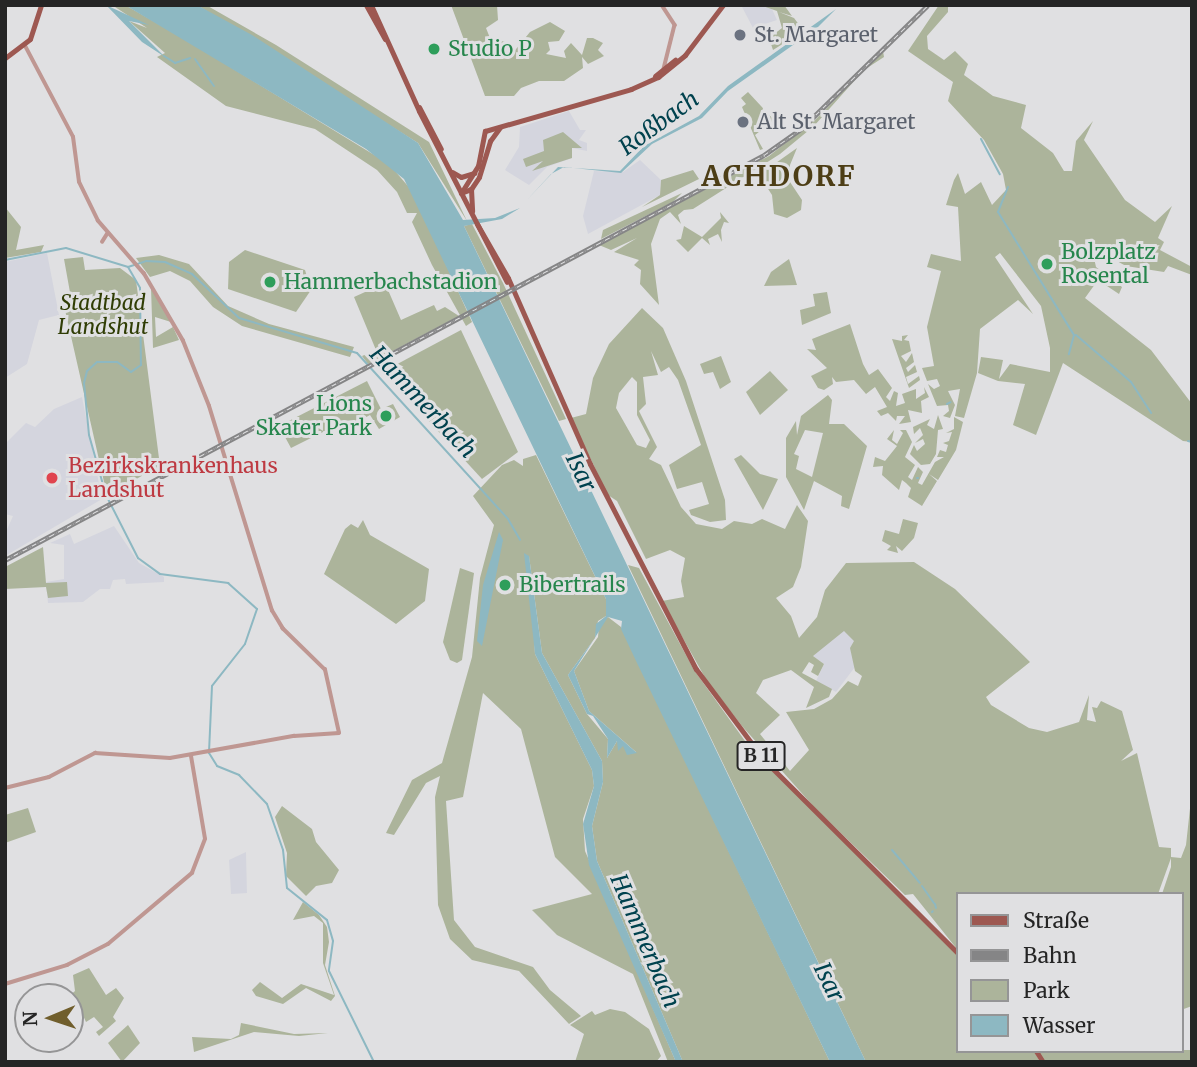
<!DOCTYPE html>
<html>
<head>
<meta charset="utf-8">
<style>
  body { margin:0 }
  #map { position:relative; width:1197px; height:1067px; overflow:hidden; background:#e0e0e2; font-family:Merriweather,serif }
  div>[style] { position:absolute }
  .built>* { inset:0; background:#d4d5de }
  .green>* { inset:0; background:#acb49b; transform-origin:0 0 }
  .water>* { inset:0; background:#8db8c2 }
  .stream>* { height:2px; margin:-1px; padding:0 1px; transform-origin:1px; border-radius:1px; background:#8db8c2 }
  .tertiary>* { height:3.5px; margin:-1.75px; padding:0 1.75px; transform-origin:1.75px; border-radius:1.75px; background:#bf9792 }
  .primary>* { height:5px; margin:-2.5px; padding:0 2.5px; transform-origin:2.5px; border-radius:2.5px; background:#9d5851 }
  .rail>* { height:4.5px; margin-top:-2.25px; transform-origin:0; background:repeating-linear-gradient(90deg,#e0e0e2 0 5px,#858586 0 10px); box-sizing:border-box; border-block:2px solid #858586 }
  .dots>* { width:19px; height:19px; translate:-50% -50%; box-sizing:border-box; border:4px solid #e0e0e2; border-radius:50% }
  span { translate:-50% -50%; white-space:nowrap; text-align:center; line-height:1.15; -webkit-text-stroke:6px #e0e0e2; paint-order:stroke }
  .shield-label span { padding:2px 5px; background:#e0e0e2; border:2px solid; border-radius:5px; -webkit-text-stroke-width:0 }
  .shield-label { font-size:19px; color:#252525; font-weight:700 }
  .worship-label { font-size:21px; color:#5b616d }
  .left { translate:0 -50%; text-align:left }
  .leisure-label { font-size:21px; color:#27864d }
  .right { translate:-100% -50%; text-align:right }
  .park-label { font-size:21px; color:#303d05; font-style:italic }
  .health-label { font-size:21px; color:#be3a42 }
  .water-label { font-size:23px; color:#00424e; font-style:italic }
  .district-label { font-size:28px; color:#4d3e16; font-weight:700; letter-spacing:2px }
  .frame { position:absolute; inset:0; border:7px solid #252525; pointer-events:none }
  .legend { position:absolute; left:956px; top:892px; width:228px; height:161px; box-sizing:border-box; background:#e0e0e2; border:2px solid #959596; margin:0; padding:9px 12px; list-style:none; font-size:21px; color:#252525 }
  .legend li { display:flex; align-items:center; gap:14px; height:35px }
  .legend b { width:35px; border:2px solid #959596 }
  .north { position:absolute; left:14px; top:983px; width:70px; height:70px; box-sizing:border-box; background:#e0e0e2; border:2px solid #959596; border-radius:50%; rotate:268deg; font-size:19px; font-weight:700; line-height:28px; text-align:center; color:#252525 }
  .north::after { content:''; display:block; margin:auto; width:24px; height:32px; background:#705e2c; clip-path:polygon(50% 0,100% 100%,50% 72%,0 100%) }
</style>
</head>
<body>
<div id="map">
  <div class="built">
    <i style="clip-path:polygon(741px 5px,771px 7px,777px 20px,753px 28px)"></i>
    <i style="clip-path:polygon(569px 111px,580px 130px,586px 130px,579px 140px,587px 143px,587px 151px,572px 148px,572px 158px,547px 167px,529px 185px,505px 170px,519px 147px,520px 127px)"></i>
    <i style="clip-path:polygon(640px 160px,661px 180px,660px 195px,588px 234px,583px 216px,594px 171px,623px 172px)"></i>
    <i style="clip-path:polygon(47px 253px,59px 315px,39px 320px,27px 364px,5px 378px,5px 262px)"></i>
    <i style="clip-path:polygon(82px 397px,102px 499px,5px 556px,5px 534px,13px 516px,5px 514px,5px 444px,26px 423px,35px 427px,54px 409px)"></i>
    <i style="clip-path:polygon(114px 526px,139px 563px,164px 577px,164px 582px,126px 584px,125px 579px,113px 580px,110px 589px,100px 589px,83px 602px,48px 603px,46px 582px,64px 579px,64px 545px,50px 543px,70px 534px,74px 544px)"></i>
    <i style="clip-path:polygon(840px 627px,857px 636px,852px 652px,855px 667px,836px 692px,816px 681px,824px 664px,813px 656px)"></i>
    <i style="clip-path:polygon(246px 852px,247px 893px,231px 894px,229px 860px)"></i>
  </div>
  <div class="green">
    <i style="clip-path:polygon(112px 5px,125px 5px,181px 37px,389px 164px,413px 192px,472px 322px,466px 326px,432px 265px,412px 222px,417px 213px,407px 213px,397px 192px,377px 170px,315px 129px,226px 106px,157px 57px,165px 53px,129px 21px,147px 28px)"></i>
    <i style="clip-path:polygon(197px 5px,206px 5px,276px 45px,429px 142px,467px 221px,418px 143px)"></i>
    <i style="clip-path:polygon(451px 5px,497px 5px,498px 20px,486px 28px,490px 38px,505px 42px,512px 54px,530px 32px,550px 22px,565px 31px,559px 41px,548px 42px,550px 50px,546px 54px,566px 58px,564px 51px,571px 43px,582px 55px,587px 38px,593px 38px,603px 43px,598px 50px,604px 56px,588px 64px,582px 57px,583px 68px,564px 81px,539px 81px,521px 88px,514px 96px,485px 96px)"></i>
    <i style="clip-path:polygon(760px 5px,784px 5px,792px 16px,779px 12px,794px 18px,803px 30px,799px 33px,794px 24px,785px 32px,789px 40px,773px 50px,769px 38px,782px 28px,777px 11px)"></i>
    <i style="clip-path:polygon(939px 5px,948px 6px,948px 12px,927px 36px,928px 49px,944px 60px,955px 51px,968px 64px,964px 75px,993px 96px,1026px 105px,1021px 128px,1053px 153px,1064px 171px,1072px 171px,1076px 141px,1093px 121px,1084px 140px,1125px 200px,1155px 222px,1172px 206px,1158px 238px,1164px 242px,1160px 250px,1192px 267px,1192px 275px,1168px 266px,1164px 272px,1126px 266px,1102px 253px,1094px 258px,1096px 267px,1122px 287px,1119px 294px,1098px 280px,1085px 298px,1151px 350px,1192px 404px,1192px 442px,1183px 441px,1063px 363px,1036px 435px,1013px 425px,1025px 384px,998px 381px,978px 373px,981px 357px,1003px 360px,999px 379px,1010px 364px,1050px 372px,1050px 348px,1041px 306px,1000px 253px,995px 257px,1033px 314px,1018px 300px,980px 329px,977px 373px,964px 418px,955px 416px,960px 389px,948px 391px,955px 405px,950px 418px,943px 416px,949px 411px,948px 405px,937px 406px,928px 384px,934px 389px,940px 386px,937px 379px,927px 381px,922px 368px,934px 366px,927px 327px,941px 271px,927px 267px,931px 254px,961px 261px,958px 207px,946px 205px,954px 180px,958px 173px,965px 194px,981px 182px,992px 205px,1006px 190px,1003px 174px,984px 140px,948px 101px,953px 82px,908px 51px)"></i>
    <i style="clip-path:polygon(883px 51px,884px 57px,864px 70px,814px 126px,780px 154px,693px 209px,684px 210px,678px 215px,681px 224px,670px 212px,660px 219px,651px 244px,659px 305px,640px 284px,641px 270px,634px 265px,639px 260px,614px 252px,637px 238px,611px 250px,599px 245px,769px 156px,816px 119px)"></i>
    <i style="clip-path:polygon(748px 92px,774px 120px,755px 135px,763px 149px,760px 150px,742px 107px,746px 104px,741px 98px)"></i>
    <i style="clip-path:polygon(563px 132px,582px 148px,572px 148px,572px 158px,532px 171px,543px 161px,526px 167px,523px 159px,544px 151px,543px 140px)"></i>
    <i style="clip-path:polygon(797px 148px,790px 165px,790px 182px,802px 200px,801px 210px,787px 218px,774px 214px,772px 195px,759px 175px)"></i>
    <i style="clip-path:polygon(693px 170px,699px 179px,642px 207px,660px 195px,661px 180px)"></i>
    <i style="clip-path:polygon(682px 193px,673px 202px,601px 239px,603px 230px)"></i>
    <i style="clip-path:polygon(5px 207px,21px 227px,16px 250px,44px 245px,41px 252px,5px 258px)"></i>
    <i style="clip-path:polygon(720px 212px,729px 223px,724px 222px,721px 230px,722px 242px,718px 234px,708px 239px,710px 245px,702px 238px,688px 252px,676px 240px,681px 239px,684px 226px,702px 237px,721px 218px)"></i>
    <i style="clip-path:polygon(472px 224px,503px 283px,566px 419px,559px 421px,464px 226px)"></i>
    <i style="clip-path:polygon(245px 250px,305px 270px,311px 290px,296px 312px,228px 289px,229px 262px)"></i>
    <i style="clip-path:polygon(159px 255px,189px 264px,228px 306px,269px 324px,354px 347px,350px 357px,242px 326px,213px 307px,190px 281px,170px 271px,150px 277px,136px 258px)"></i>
    <i style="clip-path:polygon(83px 257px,85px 270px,120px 268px,136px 280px,160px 466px,107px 495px,63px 301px,71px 298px,64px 259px)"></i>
    <i style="clip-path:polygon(789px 259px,797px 285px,764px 286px,771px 272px)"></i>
    <i style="clip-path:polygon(385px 283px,401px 320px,434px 305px,437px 311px,445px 307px,459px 316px,368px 364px,362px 356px,376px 350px,354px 297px)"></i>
    <i style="clip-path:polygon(151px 288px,171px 322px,155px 317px,156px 337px,173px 327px,179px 340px,153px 348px)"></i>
    <i style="clip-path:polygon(827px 292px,831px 313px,802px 325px,800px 310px,815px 306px,813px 294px)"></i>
    <i style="clip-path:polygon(evenodd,642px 308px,663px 328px,686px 381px,725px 500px,726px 520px,710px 522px,691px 515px,689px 510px,709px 504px,702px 482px,677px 489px,669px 465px,701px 445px,678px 380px,669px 367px,661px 372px,651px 351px,658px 375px,643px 377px,646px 404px,639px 411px,657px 447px,649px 459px,661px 465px,681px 507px,696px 524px,722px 529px,734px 521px,752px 524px,762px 519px,785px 529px,797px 505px,808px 521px,801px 567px,793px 587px,776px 598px,791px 616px,799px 638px,817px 617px,825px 590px,846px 563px,914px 562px,955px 589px,1030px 662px,986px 697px,991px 705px,1029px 728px,1047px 732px,1079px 722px,1089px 695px,1087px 720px,1096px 722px,1092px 707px,1097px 708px,1101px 701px,1122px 711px,1133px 750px,1121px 761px,1137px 753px,1159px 847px,1171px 848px,1171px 857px,1181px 858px,1186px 845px,1192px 790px,1192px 1006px,1181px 1010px,1181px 894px,1162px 894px,1171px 867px,1171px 858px,1158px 894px,957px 894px,957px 949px,913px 894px,905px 895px,815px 808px,742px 726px,707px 681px,662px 601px,684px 597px,681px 581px,685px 558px,670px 550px,646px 559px,617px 501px,608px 495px,571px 418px,586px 414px,593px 378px,609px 344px,642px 308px,632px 377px,637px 382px,637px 415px,650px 440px,646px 448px,637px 445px,616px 408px,619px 393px,632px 377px,642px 308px,844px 631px,854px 641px,850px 648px,855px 671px,862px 676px,858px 686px,848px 681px,832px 699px,814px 709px,786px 712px,809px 750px,790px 771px,760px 734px,780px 715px,756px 693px,763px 680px,791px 670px,814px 687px,806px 708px,829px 697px,832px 689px,802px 673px,809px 662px,814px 665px,811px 672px,818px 676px,824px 664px,813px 656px,844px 631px)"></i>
    <i style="clip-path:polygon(850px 324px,863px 364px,869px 375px,878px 369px,892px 388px,886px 397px,890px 401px,894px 391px,898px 393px,896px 406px,905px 403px,902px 394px,916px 389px,916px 399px,925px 393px,924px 387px,929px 397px,921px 401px,922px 413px,908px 410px,911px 422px,899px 424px,905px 416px,897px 416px,896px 421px,888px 413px,881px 416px,877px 411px,887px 407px,875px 387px,866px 394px,854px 380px,836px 382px,832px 377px,833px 384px,824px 390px,818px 388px,811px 376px,827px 368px,807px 349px,816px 350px,812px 339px)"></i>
    <i style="clip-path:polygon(461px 330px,518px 452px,482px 479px,390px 379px,388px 369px)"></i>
    <i style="clip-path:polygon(908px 335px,904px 340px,909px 341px,911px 351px,901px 356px,906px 362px,912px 353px,914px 362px,906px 368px,908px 372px,915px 365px,917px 372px,906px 377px,908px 384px,919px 376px,920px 380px,909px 388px,892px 339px,902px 341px,902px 336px)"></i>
    <i style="clip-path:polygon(721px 356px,731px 382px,720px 389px,713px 372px,704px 374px,700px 364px)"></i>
    <i style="clip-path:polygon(770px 371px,788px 390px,760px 415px,746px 392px)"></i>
    <i style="clip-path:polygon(367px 381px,381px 409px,393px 404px,400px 417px,379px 429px,370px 415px,337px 433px,333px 427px,291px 448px,279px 426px)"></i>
    <i style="clip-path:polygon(evenodd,828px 395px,832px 400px,829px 424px,844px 424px,867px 446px,849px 509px,841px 506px,842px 496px,814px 481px,804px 510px,786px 477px,786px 438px,796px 421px,797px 435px,801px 416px,828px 395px,805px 430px,823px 433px,812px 477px,796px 469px,799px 456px,794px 454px,805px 430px)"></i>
    <i style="clip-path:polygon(938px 415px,943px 429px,938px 430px,936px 454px,930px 464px,921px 465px,910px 454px,914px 445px,917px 451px,925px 444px,923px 439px,915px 443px,923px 435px,920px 428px,914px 434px,913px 427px,930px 419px,927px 425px,934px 429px)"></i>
    <i style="clip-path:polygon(954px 417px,963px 422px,956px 450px,938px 480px,929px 474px,937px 481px,922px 506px,908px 497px,911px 488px,906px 483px,902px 480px,899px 490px,882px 475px,883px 466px,873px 467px,875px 457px,885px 461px,897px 446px,887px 439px,894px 430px,892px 440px,897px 444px,903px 433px,900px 430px,906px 430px,912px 442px,905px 457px,915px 465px,908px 477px,912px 480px,918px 467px,923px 472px,918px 483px,922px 485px,935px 462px,944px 457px,937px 457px,940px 450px,946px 452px,948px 445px,943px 443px,949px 441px,952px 432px,946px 433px,954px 429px)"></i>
    <i style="clip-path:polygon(536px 455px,606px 599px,606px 616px,598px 621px,595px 638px,568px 675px,587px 714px,608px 739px,607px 758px,617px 741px,627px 748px,627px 754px,636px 752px,589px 711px,574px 671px,598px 637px,599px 625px,608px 617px,621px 627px,830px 1062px,683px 1062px,597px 861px,592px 826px,603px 782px,602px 761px,542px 653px,529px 556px,535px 654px,592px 770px,594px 786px,583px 819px,585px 851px,676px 1062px,668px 1062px,633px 974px,557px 935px,532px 910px,592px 894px,555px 857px,521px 729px,483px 693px,463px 797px,446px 801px,454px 920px,475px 947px,533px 967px,550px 990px,581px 1016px,569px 1024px,519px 971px,472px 960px,450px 939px,438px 905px,435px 797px,440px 776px,426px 783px,394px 835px,386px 833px,412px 780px,442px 763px,472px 657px,480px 578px,494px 525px,473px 496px,502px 465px,514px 460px,523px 466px,523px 459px)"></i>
    <i style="clip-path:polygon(741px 455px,760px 474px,778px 479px,763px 510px,734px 459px)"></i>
    <i style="clip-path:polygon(903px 519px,918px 523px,914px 538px,902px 551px,896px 546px,898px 553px,887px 550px,891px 546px,882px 541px,885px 530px,899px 534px)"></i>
    <i style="clip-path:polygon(363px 520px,370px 535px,429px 569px,425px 601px,396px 624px,324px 574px,345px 529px,351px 524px,358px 528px)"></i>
    <i style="clip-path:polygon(43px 547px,46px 583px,67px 582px,68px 596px,48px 598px,46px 587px,5px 589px,5px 567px)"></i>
    <i style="clip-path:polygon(628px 565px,639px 568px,694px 670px,745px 741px,957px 954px,957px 1051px,1034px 1051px,1040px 1062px,866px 1062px)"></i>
    <i style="clip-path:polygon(460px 568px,474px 573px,462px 660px,457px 663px,450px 660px,443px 642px)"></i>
    <i style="clip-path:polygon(282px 806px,312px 829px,316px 842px,339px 870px,332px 883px,316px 886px,306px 896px,286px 876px,287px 853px,275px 817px)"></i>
    <i style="clip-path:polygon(28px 808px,36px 832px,5px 843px,5px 815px)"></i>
    <i style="clip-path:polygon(303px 902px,319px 915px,327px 927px,329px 942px,325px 965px,335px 996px,331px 1001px,306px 988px,283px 1004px,256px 996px,252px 990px,260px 982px,282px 998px,301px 984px,334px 995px,323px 963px,323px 923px,314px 916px,293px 920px)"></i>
    <i style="clip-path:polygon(89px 968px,106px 995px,116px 988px,124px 998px,113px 1017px,116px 1021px,99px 1036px,96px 1032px,103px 1027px,94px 1017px,86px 1022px,82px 1013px,70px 1009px,68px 997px,75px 991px,73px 975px)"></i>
    <i style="clip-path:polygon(610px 1009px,625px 1012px,649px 1029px,661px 1056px,656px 1062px,575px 1062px,584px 1034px,570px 1025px,592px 1011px,595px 1015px)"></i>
    <i style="clip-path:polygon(241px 1023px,294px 1034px,328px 1033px,299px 1036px,254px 1032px,194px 1052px,192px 1037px,231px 1039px,239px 1035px)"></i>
    <i style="clip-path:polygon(128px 1025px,140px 1043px,122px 1062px,108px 1043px)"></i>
    <i style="left:1192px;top:1050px;width:12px;height:152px;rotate:90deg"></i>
  </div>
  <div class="water">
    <i style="clip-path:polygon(106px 5px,149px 25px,129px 21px,165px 57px,142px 42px)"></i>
    <i style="clip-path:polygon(125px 5px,197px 5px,252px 35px,418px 143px,463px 220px,495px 218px,520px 208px,502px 219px,464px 226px,866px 1062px,830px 1062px,637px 663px,621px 629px,622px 621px,608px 617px,574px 671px,589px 711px,637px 753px,627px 755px,623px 746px,618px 751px,617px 741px,607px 758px,608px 739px,593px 716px,587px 714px,568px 675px,595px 638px,596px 624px,606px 616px,606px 599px,404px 179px,366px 149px)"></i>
    <i style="clip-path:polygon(836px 9px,817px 28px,728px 91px,702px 118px,652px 144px,621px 173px,564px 167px,551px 174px,525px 202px,558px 167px,620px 171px,644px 146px,699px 116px,728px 86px)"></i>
    <i style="clip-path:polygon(499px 532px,503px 540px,482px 646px,477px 641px,483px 585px)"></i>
    <i style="clip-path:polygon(524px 553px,529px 556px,542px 653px,602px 761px,603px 782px,592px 826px,597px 861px,683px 1062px,676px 1062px,589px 865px,583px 824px,594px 786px,592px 770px,535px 654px)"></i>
  </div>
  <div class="stream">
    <i style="left:164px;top:56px;width:13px;rotate:32deg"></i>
    <i style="left:175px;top:63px;width:16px;rotate:-18deg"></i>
    <i style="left:195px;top:59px;width:33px;rotate:55deg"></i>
    <i style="left:981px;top:139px;width:40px;rotate:62deg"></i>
    <i style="left:1008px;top:187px;width:27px;rotate:112deg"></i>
    <i style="left:998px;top:212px;width:145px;rotate:58.3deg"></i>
    <i style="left:1074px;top:335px;width:20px;rotate:105deg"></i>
    <i style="left:5px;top:260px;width:62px;rotate:-11.1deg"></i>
    <i style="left:66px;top:248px;width:65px;rotate:17deg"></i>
    <i style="left:128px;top:267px;width:19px;rotate:-18deg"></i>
    <i style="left:146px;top:261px;width:19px;rotate:3deg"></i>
    <i style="left:165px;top:262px;width:30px;rotate:24deg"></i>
    <i style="left:192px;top:274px;width:64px;rotate:43.1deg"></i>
    <i style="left:239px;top:318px;width:123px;rotate:16.5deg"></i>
    <i style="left:357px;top:353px;width:224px;rotate:47.7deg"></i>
    <i style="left:508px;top:519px;width:24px;rotate:60deg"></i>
    <i style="left:128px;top:267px;width:24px;rotate:60deg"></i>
    <i style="left:140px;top:288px;width:77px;rotate:89.3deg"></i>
    <i style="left:141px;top:365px;width:12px;rotate:145deg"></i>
    <i style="left:131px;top:372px;width:17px;rotate:-144deg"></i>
    <i style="left:117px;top:362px;width:20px;rotate:180deg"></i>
    <i style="left:97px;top:362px;width:13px;rotate:138deg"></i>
    <i style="left:87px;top:371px;width:12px;rotate:104deg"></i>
    <i style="left:84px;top:383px;width:52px;rotate:84.5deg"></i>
    <i style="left:89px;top:435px;width:62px;rotate:74.2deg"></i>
    <i style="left:106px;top:495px;width:71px;rotate:63.1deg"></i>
    <i style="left:138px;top:558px;width:27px;rotate:36deg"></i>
    <i style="left:160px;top:574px;width:69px;rotate:7.5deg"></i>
    <i style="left:228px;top:583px;width:39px;rotate:42deg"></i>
    <i style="left:257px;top:609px;width:37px;rotate:109deg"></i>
    <i style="left:245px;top:644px;width:53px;rotate:128.2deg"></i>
    <i style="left:212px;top:686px;width:67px;rotate:92.6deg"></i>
    <i style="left:209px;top:753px;width:15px;rotate:58deg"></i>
    <i style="left:217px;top:766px;width:24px;rotate:22deg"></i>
    <i style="left:239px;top:775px;width:40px;rotate:46deg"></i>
    <i style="left:267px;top:804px;width:49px;rotate:70.8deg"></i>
    <i style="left:283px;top:850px;width:38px;rotate:84deg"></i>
    <i style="left:287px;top:888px;width:51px;rotate:38.7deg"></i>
    <i style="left:327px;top:920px;width:22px;rotate:74deg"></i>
    <i style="left:333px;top:941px;width:30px;rotate:98deg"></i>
    <i style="left:329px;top:971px;width:102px;rotate:63.7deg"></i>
    <i style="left:1076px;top:335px;width:72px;rotate:40.5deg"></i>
    <i style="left:1131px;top:382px;width:37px;rotate:57deg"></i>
    <i style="left:947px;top:404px;width:4px;rotate:-27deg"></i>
    <i style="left:1188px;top:441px;width:4px;rotate:14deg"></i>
    <i style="left:917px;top:478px;width:1px"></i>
    <i style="left:892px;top:850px;width:43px;rotate:49.7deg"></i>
    <i style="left:922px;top:886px;width:21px;rotate:55deg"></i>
    <i style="left:935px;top:904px;width:4px;rotate:76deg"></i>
    <i style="left:932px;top:912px;width:1px;rotate:-45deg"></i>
  </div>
  <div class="tertiary">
    <i style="left:662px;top:5px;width:24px;rotate:57deg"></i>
    <i style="left:675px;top:25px;width:45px;rotate:104deg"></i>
    <i style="left:102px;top:242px;width:9px;rotate:-58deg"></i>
    <i style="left:5px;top:788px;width:45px;rotate:-14deg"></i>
    <i style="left:49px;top:777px;width:52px;rotate:-27.6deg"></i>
    <i style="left:95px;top:753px;width:75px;rotate:3.8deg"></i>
    <i style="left:170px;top:758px;width:126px;rotate:-10.1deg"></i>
    <i style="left:294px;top:736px;width:45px;rotate:-3.8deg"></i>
    <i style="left:339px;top:733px;width:65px;rotate:-102.5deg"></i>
    <i style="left:325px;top:670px;width:59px;rotate:-135.7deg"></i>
    <i style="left:283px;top:629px;width:21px;rotate:-121deg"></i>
    <i style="left:272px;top:611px;width:214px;rotate:-107.1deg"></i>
    <i style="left:209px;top:406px;width:70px;rotate:-111.8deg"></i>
    <i style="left:183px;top:341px;width:78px;rotate:-120.2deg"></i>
    <i style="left:144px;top:274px;width:70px;rotate:-131deg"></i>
    <i style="left:98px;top:221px;width:43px;rotate:-116deg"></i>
    <i style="left:79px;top:182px;width:45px;rotate:-97.6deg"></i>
    <i style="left:73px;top:137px;width:103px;rotate:-117.8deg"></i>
    <i style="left:5px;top:984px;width:65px;rotate:-17deg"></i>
    <i style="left:67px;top:965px;width:46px;rotate:-27.1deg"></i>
    <i style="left:108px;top:944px;width:110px;rotate:-40.2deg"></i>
    <i style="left:192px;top:873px;width:36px;rotate:-69deg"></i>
    <i style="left:205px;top:839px;width:84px;rotate:-99.6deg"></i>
  </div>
  <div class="primary">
    <i style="left:366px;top:5px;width:39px;rotate:61deg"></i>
    <i style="left:371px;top:5px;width:116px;rotate:65.6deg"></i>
    <i style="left:419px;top:111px;width:192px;rotate:62.8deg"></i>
    <i style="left:5px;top:58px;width:31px;rotate:-37deg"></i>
    <i style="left:30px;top:39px;width:36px;rotate:-72deg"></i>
    <i style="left:655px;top:76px;width:26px;rotate:-39deg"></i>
    <i style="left:419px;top:107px;width:47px;rotate:62.4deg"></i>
    <i style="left:485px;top:131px;width:152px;rotate:-16deg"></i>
    <i style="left:631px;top:89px;width:30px;rotate:-24deg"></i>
    <i style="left:658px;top:77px;width:35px;rotate:-39deg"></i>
    <i style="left:685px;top:55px;width:63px;rotate:-52.8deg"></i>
    <i style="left:452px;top:172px;width:10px;rotate:29deg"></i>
    <i style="left:461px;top:177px;width:14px;rotate:-17deg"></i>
    <i style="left:471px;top:189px;width:22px;rotate:87deg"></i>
    <i style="left:461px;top:193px;width:11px;rotate:-22deg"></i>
    <i style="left:471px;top:189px;width:14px;rotate:-56deg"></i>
    <i style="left:479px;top:177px;width:38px;rotate:-73deg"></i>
    <i style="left:490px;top:141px;width:17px;rotate:-54deg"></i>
    <i style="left:461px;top:193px;width:32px;rotate:-58deg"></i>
    <i style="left:478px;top:166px;width:36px;rotate:-79deg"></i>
    <i style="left:477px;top:224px;width:62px;rotate:60.1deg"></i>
    <i style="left:508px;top:278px;width:203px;rotate:66.2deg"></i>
    <i style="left:590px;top:464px;width:231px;rotate:62.7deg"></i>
    <i style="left:696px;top:669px;width:114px;rotate:53.2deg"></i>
    <i style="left:764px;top:760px;width:272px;rotate:44.9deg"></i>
    <i style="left:1036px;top:1051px;width:13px;rotate:58deg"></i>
  </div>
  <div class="rail">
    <i style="left:5px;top:560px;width:860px;rotate:-28.08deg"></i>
    <i style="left:764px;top:155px;width:45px;rotate:-35.1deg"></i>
    <i style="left:801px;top:129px;width:177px;rotate:-44.3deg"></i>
  </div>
  <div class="dots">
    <i style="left:740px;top:35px;background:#6b7280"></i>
    <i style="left:434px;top:49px;background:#2e9e5b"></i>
    <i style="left:743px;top:122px;background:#6b7280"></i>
    <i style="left:1047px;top:264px;background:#2e9e5b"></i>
    <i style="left:270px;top:282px;background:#2e9e5b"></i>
    <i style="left:386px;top:416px;background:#2e9e5b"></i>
    <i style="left:52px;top:478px;background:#e0444e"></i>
    <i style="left:505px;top:585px;background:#2e9e5b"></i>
  </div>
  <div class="shield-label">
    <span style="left:761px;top:756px">B 11</span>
  </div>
  <div class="worship-label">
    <span class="left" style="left:754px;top:35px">St. Margaret</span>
    <span class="left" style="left:757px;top:122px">Alt St. Margaret</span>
  </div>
  <div class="leisure-label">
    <span class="left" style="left:448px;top:49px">Studio P</span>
    <span class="left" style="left:1061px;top:264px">Bolzplatz<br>Rosental</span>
    <span class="left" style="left:284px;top:282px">Hammerbachstadion</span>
    <span class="right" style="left:372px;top:416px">Lions<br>Skater Park</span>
    <span class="left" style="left:519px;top:585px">Bibertrails</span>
  </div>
  <div class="park-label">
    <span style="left:103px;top:315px">Stadtbad<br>Landshut</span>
  </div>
  <div class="health-label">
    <span class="left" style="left:68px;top:478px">Bezirkskrankenhaus<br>Landshut</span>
  </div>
  <div class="water-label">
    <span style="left:659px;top:123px;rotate:-36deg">Roßbach</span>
    <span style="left:423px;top:402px;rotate:47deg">Hammerbach</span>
    <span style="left:581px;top:472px;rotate:64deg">Isar</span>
    <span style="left:645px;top:941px;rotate:67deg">Hammerbach</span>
    <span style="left:829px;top:982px;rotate:64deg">Isar</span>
  </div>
  <div class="district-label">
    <span style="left:779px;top:176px">ACHDORF</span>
  </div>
  <div class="frame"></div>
  <ul class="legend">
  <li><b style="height:9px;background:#9d5851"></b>Straße</li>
  <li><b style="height:9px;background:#858586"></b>Bahn</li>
  <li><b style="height:19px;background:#acb49b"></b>Park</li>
  <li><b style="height:19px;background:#8db8c2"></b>Wasser</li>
  </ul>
  <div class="north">N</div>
</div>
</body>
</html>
